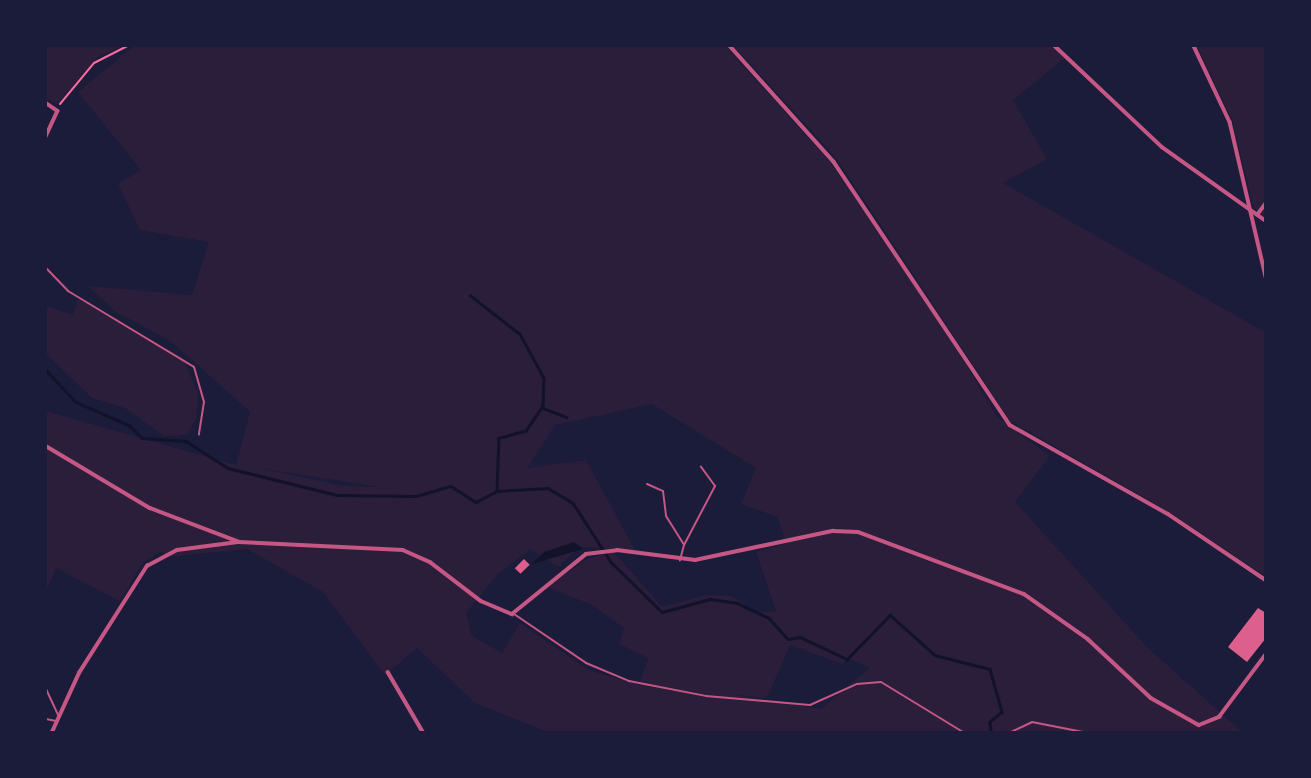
<!DOCTYPE html>
<html>
<head>
<meta charset="utf-8">
<style>
  body { margin:0 }
  #map { position:relative; width:1311px; height:778px; overflow:hidden; background:#1b1b3a; font-family:"Libre Baskerville",serif }
  div>[style] { position:absolute }
  .green>* { inset:0; background:#2a1e3b }
  .water>* { inset:0; background:#12122b }
  .stream>* { height:2.5px; margin:-1.25px; padding:0 1.25px; transform-origin:1.25px; border-radius:1.25px; background:#12122b }
  .building>* { inset:0; background:#dd5f8e; transform-origin:0 0 }
  .path>* { height:2px; margin:-1px; padding:0 1px; transform-origin:1px; border-radius:1px; background:#ff6b9d }
  .service>* { height:2px; margin:-1px; padding:0 1px; transform-origin:1px; border-radius:1px; background:#c65784 }
  .minor>* { height:3.5px; margin:-1.75px; padding:0 1.75px; transform-origin:1.75px; border-radius:1.75px; background:#c65784 }
  .tertiary>* { height:3.5px; margin:-1.75px; padding:0 1.75px; transform-origin:1.75px; border-radius:1.75px; background:#c65784 }
  span { translate:-50% -50%; white-space:nowrap; text-align:center; line-height:1.15; -webkit-text-stroke:5px #1b1b3a; paint-order:stroke }
  .frame { position:absolute; inset:0; border:47px solid #1b1b3a; pointer-events:none }
</style>
</head>
<body>
<div id="map">
  <div class="green">
    <i style="clip-path:polygon(46px 46px,122px 46px,98px 57px,57px 104px,46px 99px)"></i>
    <i style="clip-path:polygon(evenodd,134px 46px,725px 46px,831px 163px,933px 309px,997px 417px,1050px 456px,1015px 502px,1148px 648px,1242px 732px,547px 732px,475px 703px,417px 648px,385px 675px,323px 592px,247px 549px,168px 557px,161px 551px,142px 563px,120px 601px,56px 568px,46px 592px,46px 411px,236px 465px,250px 412px,172px 342px,116px 312px,88px 286px,192px 295px,209px 242px,140px 230px,118px 184px,141px 170px,78px 92px,134px 46px,652px 404px,756px 468px,741px 504px,778px 517px,786px 543px,756px 552px,776px 612px,756px 612px,732px 596px,705px 595px,662px 607px,614px 552px,587px 559px,547px 587px,592px 605px,624px 628px,619px 644px,648px 658px,639px 685px,589px 670px,520px 623px,502px 653px,471px 635px,466px 613px,497px 575px,530px 549px,558px 567px,580px 547px,635px 550px,586px 460px,527px 468px,555px 425px,652px 404px,134px 46px,259px 468px,380px 487px,344px 486px,259px 468px,134px 46px,790px 645px,842px 664px,849px 659px,870px 668px,821px 709px,730px 694px,767px 698px,790px 645px)"></i>
    <i style="clip-path:polygon(734px 46px,1051px 46px,1065px 58px,1013px 100px,1047px 159px,1003px 183px,1265px 332px,1265px 576px,1161px 507px,1010px 421px,837px 159px)"></i>
    <i style="clip-path:polygon(1197px 46px,1265px 46px,1265px 217px,1253px 206px,1232px 120px)"></i>
    <i style="clip-path:polygon(78px 299px,183px 358px,198px 393px,196px 419px,187px 435px,164px 436px,125px 408px,92px 398px,46px 354px,46px 306px,73px 315px)"></i>
  </div>
  <div class="water">
    <i style="clip-path:polygon(574px 542px,583px 549px,532px 564px,544px 552px)"></i>
  </div>
  <div class="stream">
    <i style="left:470px;top:295px;width:63px;rotate:38deg"></i>
    <i style="left:520px;top:334px;width:50px;rotate:61.4deg"></i>
    <i style="left:544px;top:378px;width:28px;rotate:92deg"></i>
    <i style="left:543px;top:406px;width:30px;rotate:124deg"></i>
    <i style="left:526px;top:431px;width:28px;rotate:165deg"></i>
    <i style="left:499px;top:438px;width:53px;rotate:92.2deg"></i>
    <i style="left:46px;top:370px;width:44px;rotate:46.8deg"></i>
    <i style="left:76px;top:402px;width:58px;rotate:23.5deg"></i>
    <i style="left:129px;top:425px;width:18px;rotate:45deg"></i>
    <i style="left:142px;top:438px;width:44px;rotate:3.9deg"></i>
    <i style="left:186px;top:441px;width:50px;rotate:32.7deg"></i>
    <i style="left:228px;top:468px;width:112px;rotate:13.9deg"></i>
    <i style="left:337px;top:495px;width:79px;rotate:0.7deg"></i>
    <i style="left:416px;top:496px;width:36px;rotate:-16deg"></i>
    <i style="left:451px;top:486px;width:30px;rotate:33deg"></i>
    <i style="left:476px;top:502px;width:24px;rotate:-28deg"></i>
    <i style="left:497px;top:491px;width:51px;rotate:-3.4deg"></i>
    <i style="left:548px;top:488px;width:29px;rotate:31deg"></i>
    <i style="left:573px;top:503px;width:70px;rotate:57.2deg"></i>
    <i style="left:611px;top:562px;width:71px;rotate:44.4deg"></i>
    <i style="left:662px;top:612px;width:50px;rotate:-15.2deg"></i>
    <i style="left:710px;top:599px;width:27px;rotate:8deg"></i>
    <i style="left:737px;top:603px;width:35px;rotate:25deg"></i>
    <i style="left:769px;top:618px;width:28px;rotate:48deg"></i>
    <i style="left:788px;top:639px;width:12px;rotate:-9deg"></i>
    <i style="left:800px;top:637px;width:52px;rotate:25.1deg"></i>
    <i style="left:847px;top:659px;width:62px;rotate:-45.7deg"></i>
    <i style="left:890px;top:615px;width:60px;rotate:41.6deg"></i>
    <i style="left:935px;top:655px;width:57px;rotate:14.3deg"></i>
    <i style="left:990px;top:669px;width:45px;rotate:74.4deg"></i>
    <i style="left:1002px;top:712px;width:16px;rotate:140deg"></i>
    <i style="left:990px;top:722px;width:10px;rotate:84deg"></i>
    <i style="left:543px;top:408px;width:25px;rotate:21deg"></i>
  </div>
  <div class="building">
    <i style="left:524px;top:559px;width:8px;height:13px;rotate:45deg"></i>
    <i style="clip-path:polygon(1258px 608px,1266px 613px,1266px 638px,1247px 662px,1228px 647px)"></i>
  </div>
  <div class="path">
    <i style="left:60px;top:104px;width:53px;rotate:-50.3deg"></i>
    <i style="left:94px;top:63px;width:38px;rotate:-27deg"></i>
  </div>
  <div class="service">
    <i style="left:46px;top:268px;width:32px;rotate:46deg"></i>
    <i style="left:68px;top:291px;width:147px;rotate:31.1deg"></i>
    <i style="left:194px;top:367px;width:36px;rotate:74deg"></i>
    <i style="left:204px;top:402px;width:33px;rotate:99deg"></i>
    <i style="left:647px;top:484px;width:17px;rotate:24deg"></i>
    <i style="left:663px;top:491px;width:25px;rotate:83deg"></i>
    <i style="left:666px;top:516px;width:34px;rotate:58deg"></i>
    <i style="left:684px;top:545px;width:16px;rotate:105deg"></i>
    <i style="left:684px;top:545px;width:67px;rotate:-62.3deg"></i>
    <i style="left:715px;top:486px;width:24px;rotate:-126deg"></i>
    <i style="left:514px;top:614px;width:87px;rotate:34.2deg"></i>
    <i style="left:586px;top:663px;width:47px;rotate:22.7deg"></i>
    <i style="left:629px;top:681px;width:78px;rotate:11deg"></i>
    <i style="left:706px;top:696px;width:104px;rotate:4.9deg"></i>
    <i style="left:810px;top:705px;width:51px;rotate:-24.1deg"></i>
    <i style="left:857px;top:684px;width:24px;rotate:-5deg"></i>
    <i style="left:881px;top:682px;width:96px;rotate:31.4deg"></i>
    <i style="left:46px;top:689px;width:31px;rotate:65deg"></i>
    <i style="left:46px;top:719px;width:10px;rotate:11deg"></i>
    <i style="left:1011px;top:732px;width:23px;rotate:-25deg"></i>
    <i style="left:1032px;top:722px;width:52px;rotate:11.1deg"></i>
  </div>
  <div class="minor">
    <i style="left:1055px;top:46px;width:147px;rotate:43.3deg"></i>
    <i style="left:1162px;top:147px;width:128px;rotate:35.4deg"></i>
    <i style="left:1194px;top:46px;width:84px;rotate:64.7deg"></i>
    <i style="left:1230px;top:122px;width:159px;rotate:76.9deg"></i>
    <i style="left:46px;top:103px;width:14px;rotate:34deg"></i>
    <i style="left:58px;top:111px;width:29px;rotate:115deg"></i>
    <i style="left:1257px;top:215px;width:15px;rotate:-53deg"></i>
    <i style="left:46px;top:446px;width:121px;rotate:30.8deg"></i>
    <i style="left:150px;top:508px;width:93px;rotate:20.8deg"></i>
    <i style="left:388px;top:672px;width:69px;rotate:59.7deg"></i>
    <i style="left:52px;top:732px;width:65px;rotate:-65.4deg"></i>
    <i style="left:79px;top:673px;width:127px;rotate:-57.6deg"></i>
    <i style="left:147px;top:566px;width:34px;rotate:-28deg"></i>
    <i style="left:177px;top:550px;width:63px;rotate:-7.4deg"></i>
    <i style="left:239px;top:542px;width:164px;rotate:2.8deg"></i>
    <i style="left:403px;top:550px;width:30px;rotate:24deg"></i>
    <i style="left:430px;top:562px;width:64px;rotate:37.4deg"></i>
    <i style="left:481px;top:601px;width:34px;rotate:23deg"></i>
    <i style="left:512px;top:614px;width:95px;rotate:-39deg"></i>
    <i style="left:586px;top:554px;width:31px;rotate:-7deg"></i>
    <i style="left:617px;top:550px;width:79px;rotate:7.3deg"></i>
    <i style="left:695px;top:560px;width:141px;rotate:-11.9deg"></i>
    <i style="left:833px;top:531px;width:25px;rotate:2deg"></i>
    <i style="left:858px;top:532px;width:177px;rotate:20.5deg"></i>
    <i style="left:1024px;top:594px;width:78px;rotate:35.1deg"></i>
    <i style="left:1088px;top:639px;width:86px;rotate:43.1deg"></i>
    <i style="left:1151px;top:698px;width:55px;rotate:29.4deg"></i>
    <i style="left:1199px;top:725px;width:22px;rotate:-22deg"></i>
    <i style="left:1219px;top:717px;width:79px;rotate:-53.3deg"></i>
  </div>
  <div class="tertiary">
    <i style="left:730px;top:46px;width:156px;rotate:48.1deg"></i>
    <i style="left:834px;top:162px;width:316px;rotate:56.2deg"></i>
    <i style="left:1010px;top:425px;width:181px;rotate:29.4deg"></i>
    <i style="left:1168px;top:514px;width:118px;rotate:34deg"></i>
  </div>
  <div class="frame"></div>
</div>
</body>
</html>
